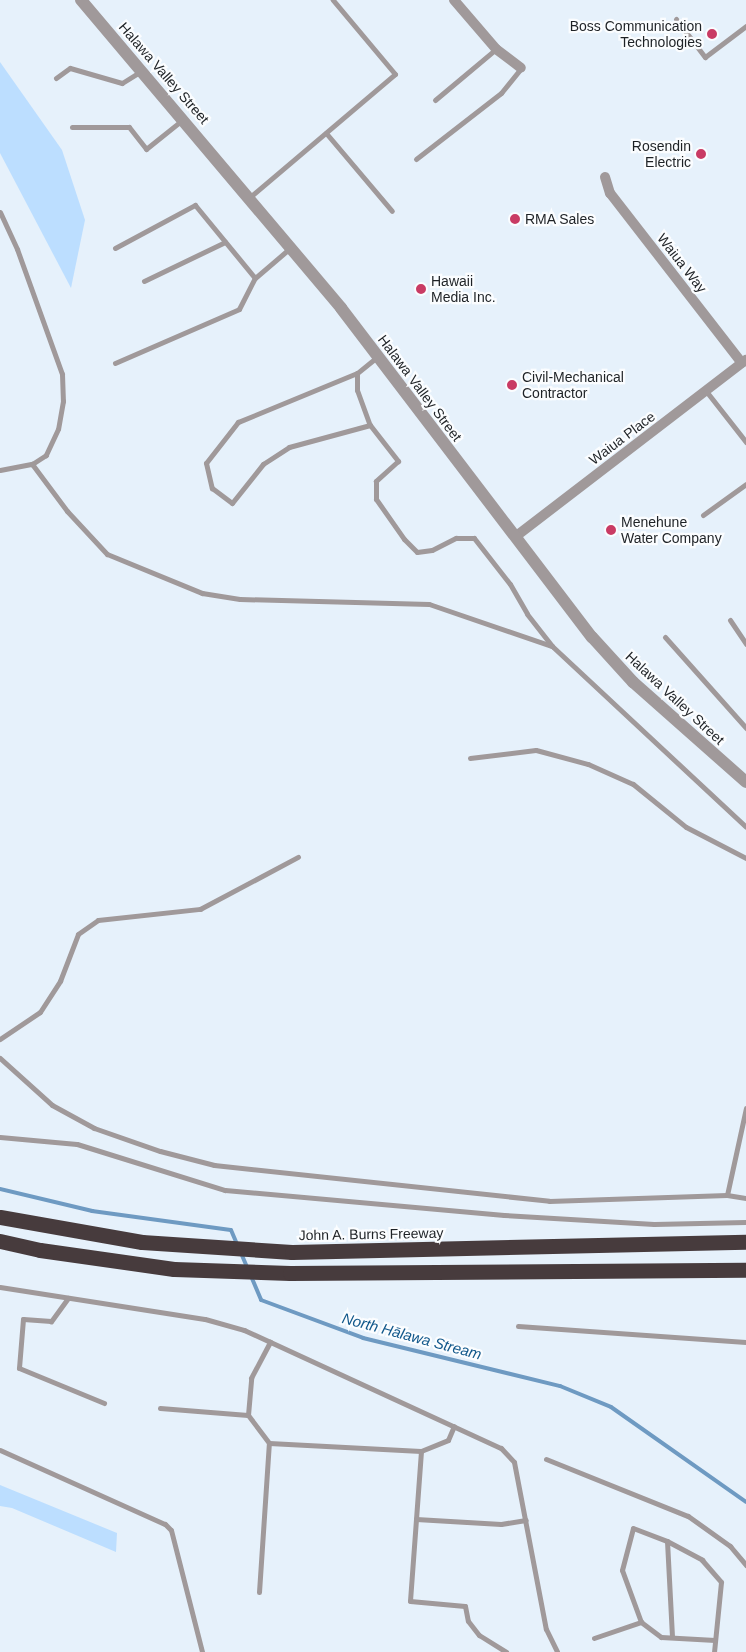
<!DOCTYPE html>
<html>
<head>
<meta charset="utf-8">
<style>
  body { margin:0 }
  #map { position:relative; width:746px; height:1652px; overflow:hidden; background:#e6f1fb; font-family:Helvetica,sans-serif }
  div>[style] { position:absolute }
  .green>* { inset:0; background:#bcdeff }
  .stream>* { height:4px; margin:-2px; padding:0 2px; transform-origin:2px; border-radius:2px; background:#6e9ac2 }
  .service>* { height:5px; margin:-2.5px; padding:0 2.5px; transform-origin:2.5px; border-radius:2.5px; background:#a0999a }
  .minor>* { height:10px; margin:-5px; padding:0 5px; transform-origin:5px; border-radius:5px; background:#a0999a }
  .tertiary>* { height:12px; margin:-6px; padding:0 6px; transform-origin:6px; border-radius:6px; background:#a0999a }
  .motorway>* { height:15px; margin:-7.5px; padding:0 7.5px; transform-origin:7.5px; border-radius:7.5px; background:#473b3d }
  .dots>* { width:14px; height:14px; translate:-50% -50%; box-sizing:border-box; border:2px solid #fbfdff; border-radius:50% }
  span { translate:-50% -50%; white-space:nowrap; text-align:center; line-height:1.15; -webkit-text-stroke:4.5px #fbfdff; paint-order:stroke }
  .poi-label { font-size:14px; color:#1e2226 }
  .right { translate:-100% -50%; text-align:right }
  .left { translate:0 -50%; text-align:left }
  .street-label { font-size:14px; color:#1e2226 }
  .water-label { font-size:15px; color:#12588b; font-style:italic }
</style>
</head>
<body>
<div id="map">
  <div class="green">
    <i style="clip-path:polygon(0 62px,62px 150px,85px 220px,71px 288px,0 153px)"></i>
    <i style="clip-path:polygon(0 1485px,117px 1533px,116px 1552px,12px 1508px,0 1506px)"></i>
  </div>
  <div class="stream">
    <i style="left:0;top:1189px;width:95px;rotate:13.4deg"></i>
    <i style="left:92px;top:1211px;width:140px;rotate:7.8deg"></i>
    <i style="left:231px;top:1230px;width:15px;rotate:67deg"></i>
    <i style="left:241px;top:1253px;width:15px;rotate:67deg"></i>
    <i style="left:251px;top:1276px;width:26px;rotate:67deg"></i>
    <i style="left:261px;top:1300px;width:109px;rotate:20.4deg"></i>
    <i style="left:363px;top:1338px;width:203px;rotate:13.7deg"></i>
    <i style="left:560px;top:1386px;width:55px;rotate:22.4deg"></i>
    <i style="left:611px;top:1407px;width:165px;rotate:35.1deg"></i>
  </div>
  <div class="service">
    <i style="left:676px;top:19px;width:48px;rotate:52.7deg"></i>
    <i style="left:705px;top:57px;width:51px;rotate:-37.1deg"></i>
    <i style="left:56px;top:78px;width:17px;rotate:-36deg"></i>
    <i style="left:70px;top:68px;width:54px;rotate:16.1deg"></i>
    <i style="left:122px;top:83px;width:22px;rotate:-32deg"></i>
    <i style="left:435px;top:100px;width:80px;rotate:-39.9deg"></i>
    <i style="left:72px;top:127px;width:57px"></i>
    <i style="left:129px;top:127px;width:28px;rotate:52deg"></i>
    <i style="left:146px;top:149px;width:45px;rotate:-38.7deg"></i>
    <i style="left:326px;top:133px;width:102px;rotate:49.8deg"></i>
    <i style="left:416px;top:159px;width:108px;rotate:-37.8deg"></i>
    <i style="left:501px;top:93px;width:32px;rotate:-51deg"></i>
    <i style="left:250px;top:197px;width:190px;rotate:-40.3deg"></i>
    <i style="left:395px;top:74px;width:97px;rotate:-130deg"></i>
    <i style="left:0;top:212px;width:41px;rotate:65.3deg"></i>
    <i style="left:17px;top:249px;width:133px;rotate:70.2deg"></i>
    <i style="left:62px;top:374px;width:27px;rotate:88deg"></i>
    <i style="left:63px;top:401px;width:28px;rotate:100deg"></i>
    <i style="left:58px;top:429px;width:29px;rotate:115deg"></i>
    <i style="left:46px;top:455px;width:17px;rotate:147deg"></i>
    <i style="left:115px;top:248px;width:91px;rotate:-28.3deg"></i>
    <i style="left:195px;top:205px;width:94px;rotate:50.6deg"></i>
    <i style="left:144px;top:281px;width:90px;rotate:-25.7deg"></i>
    <i style="left:377px;top:357px;width:26px;rotate:141deg"></i>
    <i style="left:357px;top:373px;width:17px;rotate:90deg"></i>
    <i style="left:357px;top:390px;width:37px;rotate:70deg"></i>
    <i style="left:370px;top:425px;width:46px;rotate:52.1deg"></i>
    <i style="left:398px;top:461px;width:30px;rotate:138deg"></i>
    <i style="left:376px;top:481px;width:18px;rotate:90deg"></i>
    <i style="left:376px;top:499px;width:49px;rotate:55deg"></i>
    <i style="left:404px;top:539px;width:18px;rotate:45deg"></i>
    <i style="left:417px;top:552px;width:15px;rotate:-8deg"></i>
    <i style="left:432px;top:550px;width:27px;rotate:-27deg"></i>
    <i style="left:456px;top:538px;width:18px"></i>
    <i style="left:474px;top:538px;width:58px;rotate:52deg"></i>
    <i style="left:510px;top:584px;width:34px;rotate:60deg"></i>
    <i style="left:527px;top:614px;width:41px;rotate:52deg"></i>
    <i style="left:552px;top:646px;width:265px;rotate:43deg"></i>
    <i style="left:115px;top:363px;width:135px;rotate:-23.5deg"></i>
    <i style="left:239px;top:309px;width:35px;rotate:-63deg"></i>
    <i style="left:255px;top:278px;width:45px;rotate:-40.5deg"></i>
    <i style="left:357px;top:373px;width:129px;rotate:157.6deg"></i>
    <i style="left:238px;top:422px;width:52px;rotate:128deg"></i>
    <i style="left:206px;top:463px;width:26px;rotate:77deg"></i>
    <i style="left:212px;top:488px;width:25px;rotate:37deg"></i>
    <i style="left:232px;top:503px;width:50px;rotate:-51.5deg"></i>
    <i style="left:263px;top:464px;width:31px;rotate:-33deg"></i>
    <i style="left:289px;top:447px;width:84px;rotate:-15.2deg"></i>
    <i style="left:706px;top:391px;width:65px;rotate:51.9deg"></i>
    <i style="left:0;top:470px;width:33px;rotate:-11deg"></i>
    <i style="left:32px;top:464px;width:59px;rotate:53.3deg"></i>
    <i style="left:67px;top:511px;width:59px;rotate:47.1deg"></i>
    <i style="left:107px;top:554px;width:103px;rotate:22.3deg"></i>
    <i style="left:202px;top:593px;width:38px;rotate:9deg"></i>
    <i style="left:240px;top:599px;width:189px;rotate:1.5deg"></i>
    <i style="left:429px;top:604px;width:130px;rotate:18.9deg"></i>
    <i style="left:703px;top:515px;width:53px;rotate:-35.8deg"></i>
    <i style="left:730px;top:620px;width:29px;rotate:56deg"></i>
    <i style="left:665px;top:637px;width:122px;rotate:48.3deg"></i>
    <i style="left:470px;top:758px;width:66px;rotate:-6.9deg"></i>
    <i style="left:536px;top:750px;width:54px;rotate:15.1deg"></i>
    <i style="left:588px;top:764px;width:49px;rotate:24deg"></i>
    <i style="left:633px;top:784px;width:68px;rotate:39.1deg"></i>
    <i style="left:686px;top:827px;width:68px;rotate:27.3deg"></i>
    <i style="left:0;top:1039px;width:48px;rotate:-34deg"></i>
    <i style="left:40px;top:1012px;width:37px;rotate:-57deg"></i>
    <i style="left:60px;top:981px;width:50px;rotate:-69deg"></i>
    <i style="left:78px;top:934px;width:24px;rotate:-35deg"></i>
    <i style="left:98px;top:920px;width:103px;rotate:-6.2deg"></i>
    <i style="left:200px;top:909px;width:111px;rotate:-28deg"></i>
    <i style="left:0;top:1058px;width:70px;rotate:42.1deg"></i>
    <i style="left:52px;top:1105px;width:48px;rotate:28.7deg"></i>
    <i style="left:94px;top:1128px;width:70px;rotate:19.2deg"></i>
    <i style="left:160px;top:1151px;width:56px;rotate:14.5deg"></i>
    <i style="left:214px;top:1165px;width:337px;rotate:6.1deg"></i>
    <i style="left:549px;top:1201px;width:178px;rotate:-1.9deg"></i>
    <i style="left:727px;top:1195px;width:19px;rotate:9deg"></i>
    <i style="left:0;top:1137px;width:77px;rotate:5.2deg"></i>
    <i style="left:77px;top:1144px;width:155px;rotate:17.3deg"></i>
    <i style="left:225px;top:1190px;width:280px;rotate:5.1deg"></i>
    <i style="left:504px;top:1215px;width:150px;rotate:3.4deg"></i>
    <i style="left:654px;top:1224px;width:92px;rotate:-1.2deg"></i>
    <i style="left:727px;top:1195px;width:89px;rotate:-77.7deg"></i>
    <i style="left:0;top:1287px;width:207px;rotate:8.9deg"></i>
    <i style="left:205px;top:1319px;width:41px;rotate:15.8deg"></i>
    <i style="left:244px;top:1330px;width:283px;rotate:24.7deg"></i>
    <i style="left:501px;top:1448px;width:19px;rotate:47deg"></i>
    <i style="left:514px;top:1462px;width:170px;rotate:79.2deg"></i>
    <i style="left:546px;top:1629px;width:25px;rotate:64deg"></i>
    <i style="left:68px;top:1298px;width:29px;rotate:126deg"></i>
    <i style="left:51px;top:1321px;width:28px;rotate:-176deg"></i>
    <i style="left:23px;top:1319px;width:49px;rotate:94.7deg"></i>
    <i style="left:19px;top:1368px;width:92px;rotate:22.4deg"></i>
    <i style="left:518px;top:1326px;width:229px;rotate:4deg"></i>
    <i style="left:160px;top:1408px;width:88px;rotate:4.5deg"></i>
    <i style="left:248px;top:1415px;width:35px;rotate:53deg"></i>
    <i style="left:269px;top:1443px;width:152px;rotate:3deg"></i>
    <i style="left:421px;top:1451px;width:29px;rotate:-22deg"></i>
    <i style="left:448px;top:1440px;width:15px;rotate:-67deg"></i>
    <i style="left:248px;top:1415px;width:37px;rotate:-85deg"></i>
    <i style="left:251px;top:1378px;width:41px;rotate:-62.2deg"></i>
    <i style="left:0;top:1450px;width:181px;rotate:24.2deg"></i>
    <i style="left:165px;top:1524px;width:8px;rotate:45deg"></i>
    <i style="left:171px;top:1530px;width:126px;rotate:75.7deg"></i>
    <i style="left:421px;top:1451px;width:150px;rotate:94.2deg"></i>
    <i style="left:410px;top:1601px;width:55px;rotate:5.2deg"></i>
    <i style="left:465px;top:1606px;width:15px;rotate:79deg"></i>
    <i style="left:468px;top:1621px;width:18px;rotate:52deg"></i>
    <i style="left:479px;top:1635px;width:32px;rotate:32deg"></i>
    <i style="left:546px;top:1459px;width:153px;rotate:21.9deg"></i>
    <i style="left:688px;top:1516px;width:52px;rotate:35.5deg"></i>
    <i style="left:730px;top:1546px;width:25px;rotate:50deg"></i>
    <i style="left:416px;top:1519px;width:85px;rotate:3.4deg"></i>
    <i style="left:501px;top:1524px;width:25px;rotate:-9deg"></i>
    <i style="left:667px;top:1541px;width:96px;rotate:87deg"></i>
    <i style="left:259px;top:1592px;width:149px;rotate:-86.2deg"></i>
    <i style="left:641px;top:1622px;width:55px;rotate:-110.1deg"></i>
    <i style="left:622px;top:1570px;width:43px;rotate:-75.3deg"></i>
    <i style="left:633px;top:1528px;width:36px;rotate:21deg"></i>
    <i style="left:667px;top:1541px;width:40px;rotate:28deg"></i>
    <i style="left:702px;top:1560px;width:29px;rotate:49deg"></i>
    <i style="left:721px;top:1582px;width:70px;rotate:95.7deg"></i>
    <i style="left:594px;top:1638px;width:50px;rotate:-18.8deg"></i>
    <i style="left:641px;top:1622px;width:25px;rotate:37deg"></i>
    <i style="left:661px;top:1637px;width:54px;rotate:3.2deg"></i>
  </div>
  <div class="minor">
    <i style="left:454px;top:0;width:65px;rotate:49.4deg"></i>
    <i style="left:496px;top:49px;width:31px;rotate:37deg"></i>
    <i style="left:605px;top:177px;width:17px;rotate:73deg"></i>
    <i style="left:610px;top:193px;width:215px;rotate:52.2deg"></i>
    <i style="left:515px;top:537px;width:291px;rotate:-37.5deg"></i>
  </div>
  <div class="tertiary">
    <i style="left:81px;top:0;width:403px;rotate:49.8deg"></i>
    <i style="left:341px;top:308px;width:414px;rotate:52.7deg"></i>
    <i style="left:592px;top:637px;width:61px;rotate:47.7deg"></i>
    <i style="left:633px;top:682px;width:151px;rotate:41.5deg"></i>
  </div>
  <div class="motorway">
    <i style="left:0;top:1217px;width:144px;rotate:10deg"></i>
    <i style="left:142px;top:1242px;width:150px;rotate:3.8deg"></i>
    <i style="left:292px;top:1252px;width:454px;rotate:-1.3deg"></i>
    <i style="left:0;top:1241px;width:41px;rotate:12.7deg"></i>
    <i style="left:40px;top:1250px;width:135px;rotate:8.1deg"></i>
    <i style="left:174px;top:1269px;width:116px;rotate:2deg"></i>
    <i style="left:290px;top:1273px;width:456px;rotate:-0.4deg"></i>
  </div>
  <div class="dots">
    <i style="left:712px;top:34px;background:#c93b64"></i>
    <i style="left:701px;top:154px;background:#c93b64"></i>
    <i style="left:515px;top:219px;background:#c93b64"></i>
    <i style="left:421px;top:289px;background:#c93b64"></i>
    <i style="left:512px;top:385px;background:#c93b64"></i>
    <i style="left:611px;top:530px;background:#c93b64"></i>
  </div>
  <div class="poi-label">
    <span class="right" style="left:702px;top:34px">Boss Communication<br>Technologies</span>
    <span class="right" style="left:691px;top:154px">Rosendin<br>Electric</span>
    <span class="left" style="left:525px;top:219px">RMA Sales</span>
    <span class="left" style="left:431px;top:289px">Hawaii<br>Media Inc.</span>
    <span class="left" style="left:522px;top:385px">Civil-Mechanical<br>Contractor</span>
    <span class="left" style="left:621px;top:530px">Menehune<br>Water Company</span>
  </div>
  <div class="street-label">
    <span style="left:164px;top:73px;rotate:49deg">Halawa Valley Street</span>
    <span style="left:682px;top:263px;rotate:52deg">Waiua Way</span>
    <span style="left:420px;top:388px;rotate:53deg">Halawa Valley Street</span>
    <span style="left:622px;top:438px;rotate:-37deg">Waiua Place</span>
    <span style="left:675px;top:698px;rotate:43deg">Halawa Valley Street</span>
    <span style="left:371px;top:1234px;rotate:-1deg">John A. Burns Freeway</span>
  </div>
  <div class="water-label">
    <span style="left:412px;top:1336px;rotate:15deg">North Hālawa Stream</span>
  </div>
</div>
</body>
</html>
